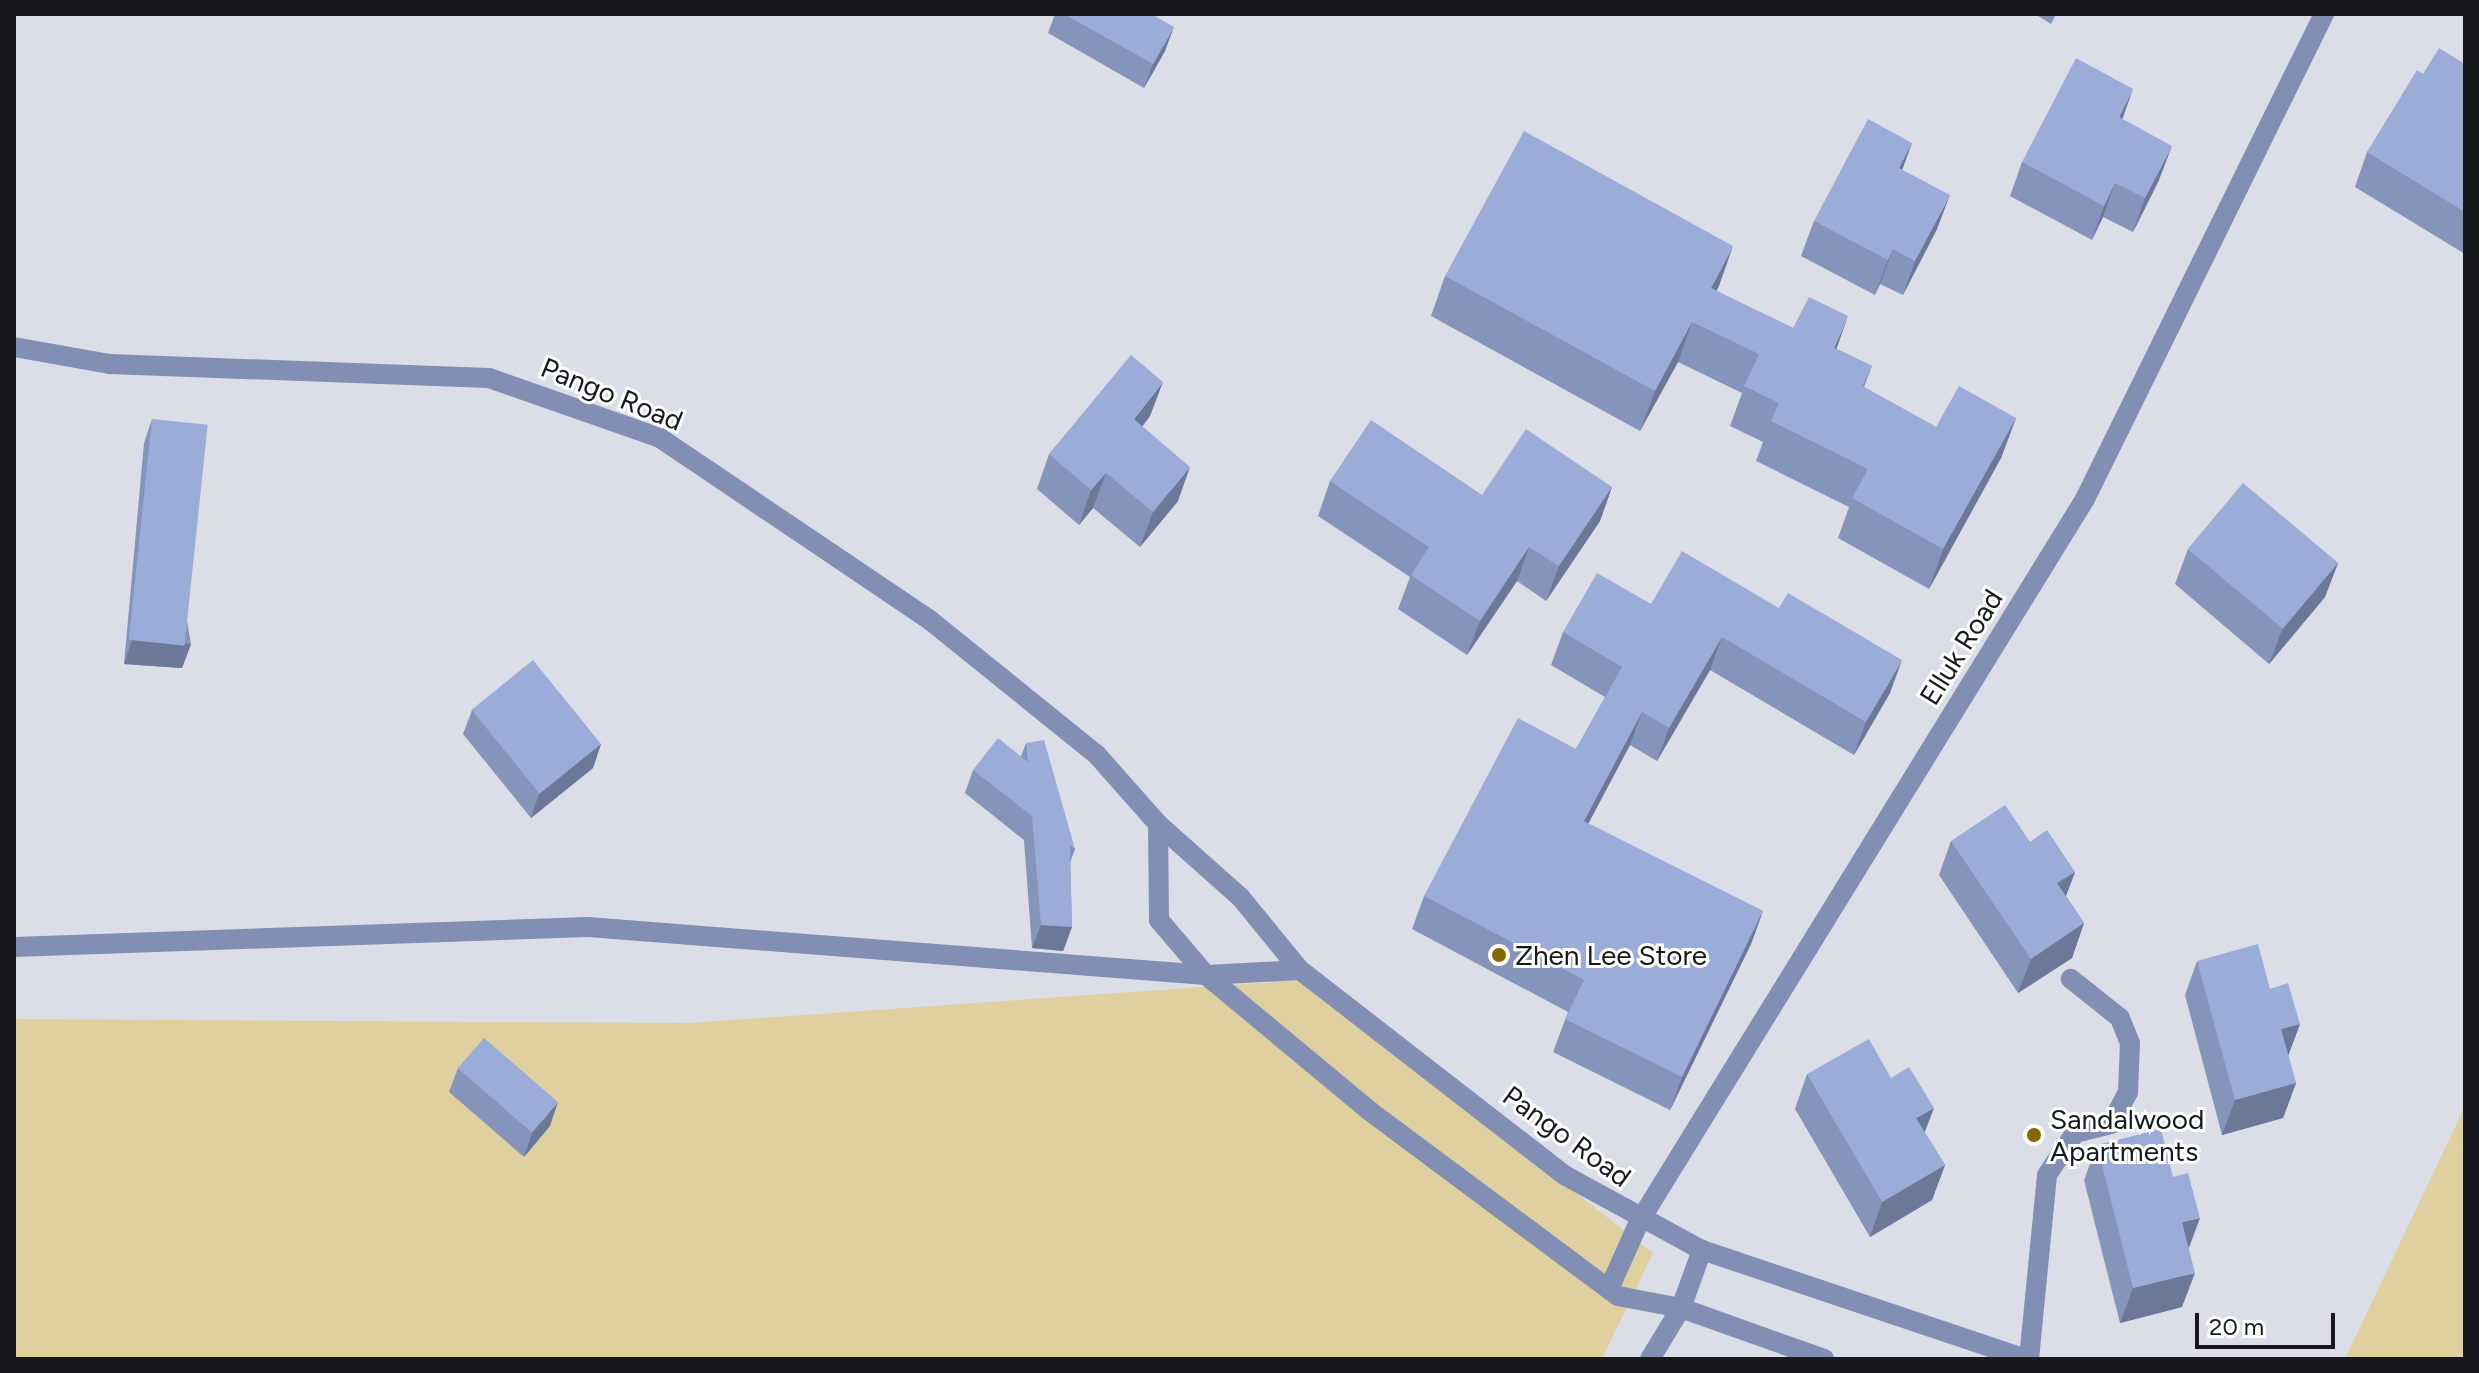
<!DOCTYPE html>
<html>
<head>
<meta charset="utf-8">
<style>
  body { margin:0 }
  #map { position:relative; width:2479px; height:1373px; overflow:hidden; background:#dbdee6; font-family:Figtree,sans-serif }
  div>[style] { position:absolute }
  .green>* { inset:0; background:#e0cf9f }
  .service>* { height:20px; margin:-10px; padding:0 10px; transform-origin:10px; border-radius:10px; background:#818fb4 }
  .minor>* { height:20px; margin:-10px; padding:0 10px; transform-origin:10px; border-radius:10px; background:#818fb4 }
  .tertiary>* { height:20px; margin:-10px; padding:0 10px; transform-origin:10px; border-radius:10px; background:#818fb4 }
  .wall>* { inset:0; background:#8594bb }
  .shaded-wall>* { inset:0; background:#6c7898 }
  .building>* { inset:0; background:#9bacd9; transform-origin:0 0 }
  .dots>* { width:22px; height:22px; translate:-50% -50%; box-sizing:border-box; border:4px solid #fff; border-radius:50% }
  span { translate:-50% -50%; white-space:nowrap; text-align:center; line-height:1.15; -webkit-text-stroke:6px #fff; paint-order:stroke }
  .street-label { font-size:28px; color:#18191c }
  .poi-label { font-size:28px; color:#18191c }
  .left { translate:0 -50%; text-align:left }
  .frame { position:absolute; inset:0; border:16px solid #18191c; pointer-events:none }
  .scale { position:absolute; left:2195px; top:1313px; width:140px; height:36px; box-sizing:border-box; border:4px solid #18191c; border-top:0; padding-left:10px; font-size:24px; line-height:28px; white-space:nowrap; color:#18191c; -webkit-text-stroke:6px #fff; paint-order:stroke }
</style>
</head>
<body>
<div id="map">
  <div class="green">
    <i style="clip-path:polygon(1303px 980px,1653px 1253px,1602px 1359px,14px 1359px,14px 1019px,689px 1023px)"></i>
    <i style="clip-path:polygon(2465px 1106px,2465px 1359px,2345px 1359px)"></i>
  </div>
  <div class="service">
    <i style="left:1650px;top:1359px;width:60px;rotate:-58.7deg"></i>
    <i style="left:1681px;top:1308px;width:62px;rotate:-70.1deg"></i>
    <i style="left:2029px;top:1359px;width:185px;rotate:-84.4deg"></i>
    <i style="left:2047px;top:1175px;width:50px;rotate:-56.3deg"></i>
    <i style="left:2075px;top:1133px;width:37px;rotate:-14deg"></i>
    <i style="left:2111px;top:1124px;width:36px;rotate:-62deg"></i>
    <i style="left:2128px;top:1092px;width:49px;rotate:-87.7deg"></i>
    <i style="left:2130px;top:1043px;width:27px;rotate:-112deg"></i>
    <i style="left:2120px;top:1018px;width:63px;rotate:-141.5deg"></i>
  </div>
  <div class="minor">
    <i style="left:14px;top:947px;width:574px;rotate:-2deg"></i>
    <i style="left:588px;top:927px;width:620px;rotate:4.44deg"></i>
    <i style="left:1206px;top:975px;width:94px;rotate:-3deg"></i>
    <i style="left:1609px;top:1289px;width:73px;rotate:-65.9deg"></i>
    <i style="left:1639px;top:1222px;width:849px;rotate:-58.33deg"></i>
    <i style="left:2085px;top:499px;width:541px;rotate:-63.77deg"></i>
  </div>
  <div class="tertiary">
    <i style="left:14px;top:347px;width:97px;rotate:10.1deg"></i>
    <i style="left:109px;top:364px;width:380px;rotate:2.1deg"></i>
    <i style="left:489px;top:378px;width:181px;rotate:19.3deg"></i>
    <i style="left:660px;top:438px;width:327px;rotate:34deg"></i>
    <i style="left:931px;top:621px;width:213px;rotate:38.9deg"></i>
    <i style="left:1097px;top:755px;width:92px;rotate:48.5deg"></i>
    <i style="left:1158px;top:824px;width:111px;rotate:41.7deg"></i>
    <i style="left:1241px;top:898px;width:93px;rotate:50.7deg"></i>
    <i style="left:1300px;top:970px;width:336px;rotate:37.8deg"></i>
    <i style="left:1566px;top:1176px;width:155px;rotate:28.6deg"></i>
    <i style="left:1702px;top:1250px;width:341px;rotate:18.6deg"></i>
    <i style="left:1158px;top:824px;width:96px;rotate:89.4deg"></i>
    <i style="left:1159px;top:920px;width:72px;rotate:49.5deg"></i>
    <i style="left:1206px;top:975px;width:214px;rotate:39.7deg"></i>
    <i style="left:1371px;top:1112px;width:308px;rotate:36.7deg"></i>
    <i style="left:1618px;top:1296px;width:64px;rotate:10.8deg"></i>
    <i style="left:1681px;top:1308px;width:152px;rotate:19.6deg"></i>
  </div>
  <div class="wall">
    <i style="clip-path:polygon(1055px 14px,1151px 14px,1165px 51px,1144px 88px,1048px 33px)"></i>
    <i style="clip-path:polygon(2035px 14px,2056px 14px,2051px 24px)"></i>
    <i style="clip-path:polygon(2465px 64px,2465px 254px,2355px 187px,2367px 152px,2423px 74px)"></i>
    <i style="clip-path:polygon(2122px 119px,2159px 180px,2133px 232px,2103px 217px,2092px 240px,2010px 196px,2022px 162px)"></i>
    <i style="clip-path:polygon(1912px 143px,1902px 170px,1937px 229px,1903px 295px,1880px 284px,1875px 295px,1801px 256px,1814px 221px)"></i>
    <i style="clip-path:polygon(1445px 276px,1719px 286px,1716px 291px,1872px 366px,1864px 387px,1936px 427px,2016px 418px,2001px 458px,1929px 589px,1838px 538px,1849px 507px,1756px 461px,1763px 442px,1730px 426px,1742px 393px,1678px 362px,1640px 431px,1431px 316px)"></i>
    <i style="clip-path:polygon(1150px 416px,1142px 427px,1178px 501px,1140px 547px,1093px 508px,1079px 525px,1037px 489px,1049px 454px)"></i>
    <i style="clip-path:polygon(152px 419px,191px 644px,182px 668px,124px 664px,144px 443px)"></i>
    <i style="clip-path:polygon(1330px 481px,1482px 495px,1612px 487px,1600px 521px,1546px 601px,1517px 581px,1467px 655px,1398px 609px,1410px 577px,1318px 516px)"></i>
    <i style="clip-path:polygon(2188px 549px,2338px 563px,2325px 597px,2269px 664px,2175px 584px)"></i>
    <i style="clip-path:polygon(1651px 604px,1890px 693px,1854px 755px,1710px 670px,1657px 761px,1630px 745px,1588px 824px,1763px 911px,1751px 944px,1670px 1110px,1553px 1052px,1568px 1012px,1412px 929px,1424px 896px,1576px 749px,1605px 697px,1551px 665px,1563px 632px)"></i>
    <i style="clip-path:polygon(472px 710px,601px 744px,593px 768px,531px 818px,463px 734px)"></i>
    <i style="clip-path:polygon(1026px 743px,1075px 849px,1070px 863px,1072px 927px,1063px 951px,1032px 948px,1024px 840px,965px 793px,973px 770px,1021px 756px)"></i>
    <i style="clip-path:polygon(1951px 841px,2030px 842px,2075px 872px,2066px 896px,2084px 923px,2072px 958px,2018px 993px,1939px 875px)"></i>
    <i style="clip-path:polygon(2197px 961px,2270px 989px,2300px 1024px,2288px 1055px,2296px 1083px,2283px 1118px,2222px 1135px,2185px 995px)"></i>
    <i style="clip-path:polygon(458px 1068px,550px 1126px,524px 1157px,449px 1092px)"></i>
    <i style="clip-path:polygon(1807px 1074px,1891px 1078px,1945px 1165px,1932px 1200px,1870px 1237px,1795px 1109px)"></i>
    <i style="clip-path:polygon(2097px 1145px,2189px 1248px,2182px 1307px,2120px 1323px,2084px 1180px)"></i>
  </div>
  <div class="shaded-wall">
    <i style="clip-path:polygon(1174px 27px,1165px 51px,1144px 88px,1153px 64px)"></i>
    <i style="clip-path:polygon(2133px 89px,2121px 123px,2119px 117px)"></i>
    <i style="clip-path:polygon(1912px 143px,1899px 178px,1899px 168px)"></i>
    <i style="clip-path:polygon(2172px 146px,2159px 180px,2133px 232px,2145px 198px)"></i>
    <i style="clip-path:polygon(2115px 183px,2103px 217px,2092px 240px,2104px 206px)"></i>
    <i style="clip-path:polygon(1950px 195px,1937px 229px,1903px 295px,1915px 261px)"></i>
    <i style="clip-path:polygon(1733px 246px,1719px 286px,1696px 328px,1711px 288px)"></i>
    <i style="clip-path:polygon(1893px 249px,1880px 284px,1875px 295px,1888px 260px)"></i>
    <i style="clip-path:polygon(1848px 316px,1834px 356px,1834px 348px)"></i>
    <i style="clip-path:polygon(1692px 322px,1678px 362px,1640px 431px,1655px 391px)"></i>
    <i style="clip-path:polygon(1163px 382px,1150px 416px,1121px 454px,1134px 419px)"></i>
    <i style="clip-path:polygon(2016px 418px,2001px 458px,1929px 589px,1943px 549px)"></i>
    <i style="clip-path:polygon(1190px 467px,1178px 501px,1140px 547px,1153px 512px)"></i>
    <i style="clip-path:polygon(1106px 473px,1093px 508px,1079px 525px,1091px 490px)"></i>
    <i style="clip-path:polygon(1612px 487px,1600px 521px,1546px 601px,1559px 566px)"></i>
    <i style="clip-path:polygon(1529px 547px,1517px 581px,1467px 655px,1480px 621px)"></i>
    <i style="clip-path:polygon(2338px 563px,2325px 597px,2269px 664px,2282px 630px)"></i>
    <i style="clip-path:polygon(1722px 637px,1710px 670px,1657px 761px,1669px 728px)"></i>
    <i style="clip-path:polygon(132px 640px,191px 644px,182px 668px,124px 664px)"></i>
    <i style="clip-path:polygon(1902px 660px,1890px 693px,1854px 755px,1866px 722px)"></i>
    <i style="clip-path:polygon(1642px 712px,1630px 745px,1572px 854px,1584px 821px)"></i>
    <i style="clip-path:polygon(601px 744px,593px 768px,531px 818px,539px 794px)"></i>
    <i style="clip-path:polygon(2075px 872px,2062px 906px,2057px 883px)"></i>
    <i style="clip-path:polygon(1763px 911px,1751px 944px,1670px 1110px,1682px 1077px)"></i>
    <i style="clip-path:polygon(2084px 923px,2072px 958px,2018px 993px,2031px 959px)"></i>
    <i style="clip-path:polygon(1041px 925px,1072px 927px,1063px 951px,1032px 948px)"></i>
    <i style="clip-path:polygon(2300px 1024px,2287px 1059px,2281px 1029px)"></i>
    <i style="clip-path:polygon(2296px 1083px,2283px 1118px,2222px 1135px,2235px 1100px)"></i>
    <i style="clip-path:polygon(558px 1102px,550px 1126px,524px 1157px,532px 1133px)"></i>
    <i style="clip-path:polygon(1934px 1108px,1921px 1142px,1916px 1118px)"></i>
    <i style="clip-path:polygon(1945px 1165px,1932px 1200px,1870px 1237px,1882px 1202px)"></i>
    <i style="clip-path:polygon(2200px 1218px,2187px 1253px,2182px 1222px)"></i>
    <i style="clip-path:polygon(2195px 1273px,2182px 1307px,2120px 1323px,2133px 1288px)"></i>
  </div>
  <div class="building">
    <i style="clip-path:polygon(1064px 14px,1151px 14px,1174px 27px,1153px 64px)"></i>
    <i style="clip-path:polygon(2439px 48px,2465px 64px,2465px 212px,2367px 152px,2417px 70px,2423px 74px)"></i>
    <i style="clip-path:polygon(2076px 58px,2133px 89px,2119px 117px,2172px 146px,2145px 198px,2115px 183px,2104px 206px,2022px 162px)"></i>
    <i style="clip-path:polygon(1868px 119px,1912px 143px,1899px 168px,1950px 195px,1915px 261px,1893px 249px,1888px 260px,1814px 221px)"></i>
    <i style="clip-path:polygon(1524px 131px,1733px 246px,1711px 288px,1793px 328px,1809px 297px,1848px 316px,1834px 348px,1872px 366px,1862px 386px,1936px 427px,1959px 386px,2016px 418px,1943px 549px,1852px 498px,1868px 469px,1771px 421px,1779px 403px,1744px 386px,1759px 354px,1692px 322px,1655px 391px,1445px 276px)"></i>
    <i style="clip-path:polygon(1131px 355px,1163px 382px,1134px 419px,1190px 467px,1153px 512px,1106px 473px,1091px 490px,1049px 454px)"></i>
    <i style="left:152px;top:419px;width:56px;height:222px;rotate:6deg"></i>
    <i style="clip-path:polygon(1371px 420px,1482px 495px,1526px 429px,1612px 487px,1559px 566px,1529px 547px,1480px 621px,1411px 575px,1429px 547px,1330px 481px)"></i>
    <i style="left:2243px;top:483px;width:124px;height:86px;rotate:40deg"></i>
    <i style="clip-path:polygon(1682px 551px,1779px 608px,1788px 593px,1902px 660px,1866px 722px,1722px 637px,1669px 728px,1642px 712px,1584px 821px,1763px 911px,1682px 1077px,1565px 1019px,1584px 980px,1424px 896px,1518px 718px,1576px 749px,1622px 667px,1563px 632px,1597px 573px,1651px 604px)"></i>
    <i style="left:533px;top:660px;width:108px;height:79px;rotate:51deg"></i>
    <i style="clip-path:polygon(998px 738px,1028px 762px,1026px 743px,1044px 740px,1075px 849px,1070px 845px,1072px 927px,1041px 925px,1032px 816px,973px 770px)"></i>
    <i style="clip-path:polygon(2005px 805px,2030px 842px,2047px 830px,2075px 872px,2057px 883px,2084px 923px,2031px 959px,1951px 841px)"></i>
    <i style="clip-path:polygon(2258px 944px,2270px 989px,2288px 983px,2300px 1024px,2281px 1029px,2296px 1083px,2235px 1100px,2197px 961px)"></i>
    <i style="left:484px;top:1038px;width:98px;height:40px;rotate:41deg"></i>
    <i style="clip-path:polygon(1869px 1039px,1891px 1078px,1909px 1067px,1934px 1108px,1916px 1118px,1945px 1165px,1882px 1202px,1807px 1074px)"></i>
    <i style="clip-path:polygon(2161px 1129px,2173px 1177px,2188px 1173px,2200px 1218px,2182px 1222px,2195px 1273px,2133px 1288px,2097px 1145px)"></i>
  </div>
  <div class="dots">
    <i style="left:1499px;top:955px;background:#836700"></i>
    <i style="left:2034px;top:1135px;background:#836700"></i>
  </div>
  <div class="street-label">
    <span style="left:612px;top:394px;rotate:22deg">Pango Road</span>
    <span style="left:1961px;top:647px;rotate:-58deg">Elluk Road</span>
    <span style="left:1567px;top:1136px;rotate:36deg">Pango Road</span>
  </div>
  <div class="poi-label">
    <span class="left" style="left:1515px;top:955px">Zhen Lee Store</span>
    <span class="left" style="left:2050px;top:1135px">Sandalwood<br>Apartments</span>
  </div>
  <div class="frame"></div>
  <div class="scale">20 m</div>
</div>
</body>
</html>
